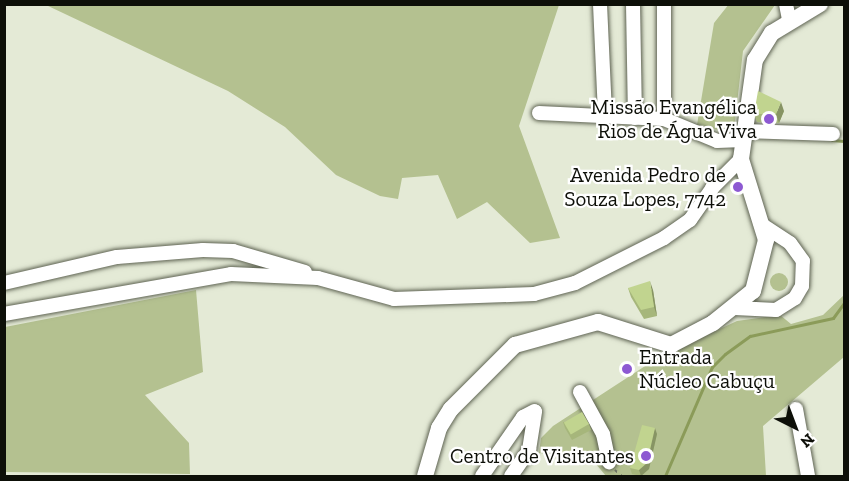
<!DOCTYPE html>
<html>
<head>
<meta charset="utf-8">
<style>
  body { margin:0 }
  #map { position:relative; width:849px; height:481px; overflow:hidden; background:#e4ead6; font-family:"Zilla Slab",serif }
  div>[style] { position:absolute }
  .green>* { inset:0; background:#b4c190 }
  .round { border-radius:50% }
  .stream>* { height:3px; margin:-1.5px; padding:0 1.5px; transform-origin:1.5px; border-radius:1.5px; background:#8b9b59 }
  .path>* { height:1.5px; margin-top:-0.75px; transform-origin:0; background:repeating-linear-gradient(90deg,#6f7366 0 3px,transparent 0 7.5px) }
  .roads { filter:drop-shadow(0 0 2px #5e6352) drop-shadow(0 0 2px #5e6352) }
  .minor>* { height:14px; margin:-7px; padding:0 7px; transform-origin:7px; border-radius:7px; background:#fff }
  .major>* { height:16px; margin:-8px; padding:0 8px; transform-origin:8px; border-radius:8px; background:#fff }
  .wall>* { inset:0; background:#a6b67b }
  .shaded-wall>* { inset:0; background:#879464 }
  .building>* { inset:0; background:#c1d48f; transform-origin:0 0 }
  .dots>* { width:16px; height:16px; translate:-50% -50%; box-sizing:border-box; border:3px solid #fff; border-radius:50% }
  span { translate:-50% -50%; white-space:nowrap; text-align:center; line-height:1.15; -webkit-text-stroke:4.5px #fff; paint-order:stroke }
  .poi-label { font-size:21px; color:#0d0f08 }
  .right { translate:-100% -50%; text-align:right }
  .left { translate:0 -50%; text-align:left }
  .frame { position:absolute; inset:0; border:6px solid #0d0f08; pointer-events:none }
  .north { position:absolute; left:765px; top:397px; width:60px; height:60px; -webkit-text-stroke:4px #fff; paint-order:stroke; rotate:138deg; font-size:16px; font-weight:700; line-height:24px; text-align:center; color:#0d0f08 }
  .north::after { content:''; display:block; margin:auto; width:21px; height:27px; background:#0d0f08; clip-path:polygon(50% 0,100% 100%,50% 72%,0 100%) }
</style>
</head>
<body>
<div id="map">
  <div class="green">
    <i style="clip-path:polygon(729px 4px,775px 5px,743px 51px,734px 130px,718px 130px,697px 125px,714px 23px)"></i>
    <i style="clip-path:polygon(46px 5px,559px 5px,519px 126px,560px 238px,530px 243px,487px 202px,457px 219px,438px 175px,402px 178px,398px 199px,380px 196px,336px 175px,285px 127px,228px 91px)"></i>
    <i class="round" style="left:770px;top:273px;width:18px;height:18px"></i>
    <i style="clip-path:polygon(196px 290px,203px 372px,145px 395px,189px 443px,190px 474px,5px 472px,5px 327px)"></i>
    <i style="clip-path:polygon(844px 295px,844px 357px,763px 426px,766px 476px,606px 476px,590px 457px,539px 453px,541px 438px,553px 426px,659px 357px,737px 321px,780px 315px,791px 324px,823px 315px)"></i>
  </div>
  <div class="stream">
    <i style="left:832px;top:140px;width:12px;rotate:5deg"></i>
    <i style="left:844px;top:210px;width:25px;rotate:90deg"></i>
    <i style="left:665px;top:476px;width:119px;rotate:-66.7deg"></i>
    <i style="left:712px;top:367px;width:18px;rotate:-45deg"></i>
    <i style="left:725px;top:354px;width:31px;rotate:-36deg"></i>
    <i style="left:750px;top:336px;width:85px;rotate:-12.2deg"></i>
    <i style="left:833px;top:318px;width:19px;rotate:-54deg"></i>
  </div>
  <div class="path">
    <i style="left:615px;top:470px;width:9px;rotate:41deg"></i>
  </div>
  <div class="roads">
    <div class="minor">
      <i style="left:600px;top:4px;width:112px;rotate:87.4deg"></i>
      <i style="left:633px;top:4px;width:114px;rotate:89deg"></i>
      <i style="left:664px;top:4px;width:115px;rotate:90deg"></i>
      <i style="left:786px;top:4px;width:16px;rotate:79deg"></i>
      <i style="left:539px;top:113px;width:125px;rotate:2.7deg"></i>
      <i style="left:664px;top:119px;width:57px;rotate:22.5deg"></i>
      <i style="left:717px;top:141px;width:26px;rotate:-2deg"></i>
      <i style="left:744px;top:131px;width:89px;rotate:1.9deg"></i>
      <i style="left:4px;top:283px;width:116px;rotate:-13deg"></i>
      <i style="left:117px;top:257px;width:86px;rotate:-4.7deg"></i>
      <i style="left:203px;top:250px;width:30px;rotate:2deg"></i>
      <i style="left:233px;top:251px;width:75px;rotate:16.3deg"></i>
      <i style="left:735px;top:308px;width:41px;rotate:2.8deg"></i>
      <i style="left:776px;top:310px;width:22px;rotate:-32deg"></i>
      <i style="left:795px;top:298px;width:14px;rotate:-60deg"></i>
      <i style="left:802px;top:286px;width:25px;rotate:-88deg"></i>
      <i style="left:803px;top:261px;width:22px;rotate:-126deg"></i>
      <i style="left:790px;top:243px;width:35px;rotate:-147deg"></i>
      <i style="left:4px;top:314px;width:230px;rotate:-10deg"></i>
      <i style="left:231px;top:274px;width:87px;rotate:2.6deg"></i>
      <i style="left:318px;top:278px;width:79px;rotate:15.4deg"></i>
      <i style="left:394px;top:299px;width:140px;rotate:-2deg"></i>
      <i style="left:534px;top:294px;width:42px;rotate:-15deg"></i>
      <i style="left:575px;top:283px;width:100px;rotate:-26.8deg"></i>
      <i style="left:664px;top:238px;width:32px;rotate:-35deg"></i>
      <i style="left:690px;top:220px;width:39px;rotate:-55deg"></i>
      <i style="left:712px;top:188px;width:41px;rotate:-45deg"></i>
      <i style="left:580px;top:392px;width:48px;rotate:61.3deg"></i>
      <i style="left:603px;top:434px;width:29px;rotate:78deg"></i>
      <i style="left:796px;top:409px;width:68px;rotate:79.8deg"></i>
      <i style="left:482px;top:476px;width:72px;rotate:-55.2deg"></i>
      <i style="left:523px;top:417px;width:13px;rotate:-27deg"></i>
      <i style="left:511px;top:476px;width:32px;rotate:-55deg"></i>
      <i style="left:529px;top:450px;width:39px;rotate:-81deg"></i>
    </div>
    <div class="major">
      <i style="left:425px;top:476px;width:50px;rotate:-73.7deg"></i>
      <i style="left:439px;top:428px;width:22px;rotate:-58deg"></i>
      <i style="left:451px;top:409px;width:91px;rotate:-45deg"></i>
      <i style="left:515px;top:345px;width:86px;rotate:-15.5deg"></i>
      <i style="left:598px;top:322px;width:77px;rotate:17.5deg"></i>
      <i style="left:671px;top:345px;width:47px;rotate:-27.6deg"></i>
      <i style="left:713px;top:323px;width:51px;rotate:-38.7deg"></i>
      <i style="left:753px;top:291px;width:53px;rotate:-75.7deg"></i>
      <i style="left:766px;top:240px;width:85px;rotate:-107.2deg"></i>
      <i style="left:741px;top:159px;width:100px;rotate:-82deg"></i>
      <i style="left:755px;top:60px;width:32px;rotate:-58deg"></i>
      <i style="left:772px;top:33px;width:56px;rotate:-31.1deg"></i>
    </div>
  </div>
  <div class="wall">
    <i style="clip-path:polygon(784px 111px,779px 123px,757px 122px,754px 114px)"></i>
    <i style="clip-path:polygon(628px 288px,653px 290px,657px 316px,644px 319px,631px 297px)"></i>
    <i style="clip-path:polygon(563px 422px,589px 424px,591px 430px,572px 440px,565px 428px)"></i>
    <i style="clip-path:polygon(657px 434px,649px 469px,641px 476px,632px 474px,630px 468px)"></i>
  </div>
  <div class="shaded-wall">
    <i style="clip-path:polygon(781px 102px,784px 111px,779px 123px,776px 114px)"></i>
    <i style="clip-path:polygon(650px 281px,653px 290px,657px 316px,654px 307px)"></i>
    <i style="clip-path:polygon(655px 428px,657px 434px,649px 469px,641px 476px,639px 470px)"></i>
  </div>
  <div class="building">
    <i style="clip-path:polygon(758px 91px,781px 102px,776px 114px,754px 114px)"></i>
    <i style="clip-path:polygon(650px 281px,654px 307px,641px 310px,628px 288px)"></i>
    <i style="left:582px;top:412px;width:14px;height:21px;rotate:60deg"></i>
    <i style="clip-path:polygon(642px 425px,655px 428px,647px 463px,639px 470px,630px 468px)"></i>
  </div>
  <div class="dots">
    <i style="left:769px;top:119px;background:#8d59d2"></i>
    <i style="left:738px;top:187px;background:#8d59d2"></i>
    <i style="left:627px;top:369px;background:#8d59d2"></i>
    <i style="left:646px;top:456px;background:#8d59d2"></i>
  </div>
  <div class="poi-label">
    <span class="right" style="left:757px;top:119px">Missão Evangélica<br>Rios de Água Viva</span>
    <span class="right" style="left:726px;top:187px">Avenida Pedro de<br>Souza Lopes, 7742</span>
    <span class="left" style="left:639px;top:369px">Entrada<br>Núcleo Cabuçu</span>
    <span class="right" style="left:634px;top:456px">Centro de Visitantes</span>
  </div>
  <div class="frame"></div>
  <div class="north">N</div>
</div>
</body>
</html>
